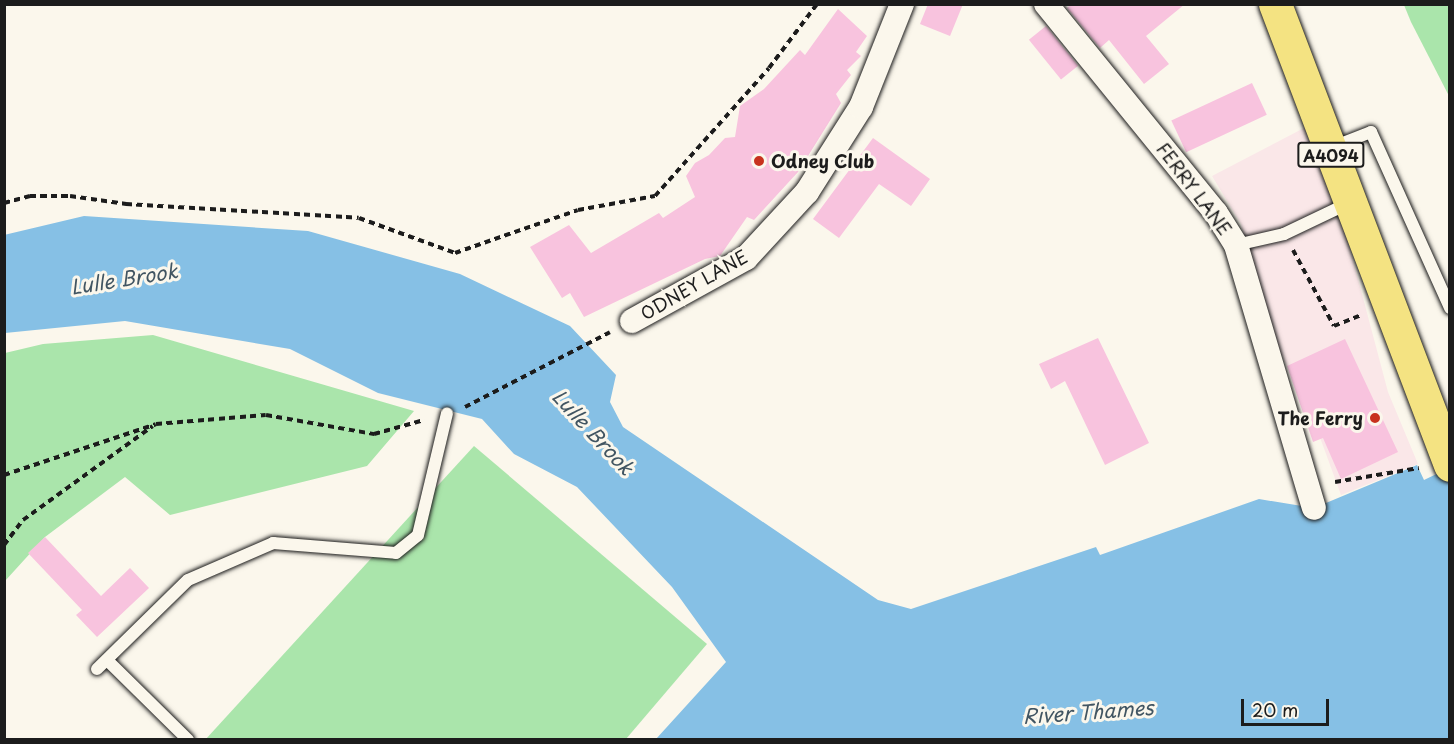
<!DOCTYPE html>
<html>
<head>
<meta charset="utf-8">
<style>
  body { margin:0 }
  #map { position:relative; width:1454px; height:744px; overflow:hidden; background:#fbf7ec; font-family:"Playpen Sans",sans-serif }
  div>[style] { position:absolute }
  .built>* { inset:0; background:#fae7e8 }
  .green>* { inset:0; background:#aae5ab }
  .water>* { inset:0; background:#86c0e5 }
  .building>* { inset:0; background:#f8c3de; transform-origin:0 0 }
  .path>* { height:4px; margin-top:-2px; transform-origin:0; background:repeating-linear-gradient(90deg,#1c1c1c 0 6px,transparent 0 10.5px) }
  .roads { filter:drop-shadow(0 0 2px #1c1c1c) drop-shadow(0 0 2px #1c1c1c) }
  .service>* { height:12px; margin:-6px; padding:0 6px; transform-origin:6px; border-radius:6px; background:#fbf7ec }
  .minor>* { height:24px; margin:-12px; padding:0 12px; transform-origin:12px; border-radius:12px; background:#fbf7ec }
  .primary>* { height:33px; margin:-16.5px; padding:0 16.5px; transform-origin:16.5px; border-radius:16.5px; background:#f4e382 }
  .dots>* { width:16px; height:16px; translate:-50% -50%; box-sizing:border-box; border:3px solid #fbf7ec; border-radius:50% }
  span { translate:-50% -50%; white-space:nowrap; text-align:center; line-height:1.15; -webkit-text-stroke:6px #fbf7ec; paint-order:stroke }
  .shield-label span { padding:2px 4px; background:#fbf7ec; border:2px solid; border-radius:4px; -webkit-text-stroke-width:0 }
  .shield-label { font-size:16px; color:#1c1c1c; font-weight:700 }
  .poi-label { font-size:18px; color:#1c1c1c; font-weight:700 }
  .left { translate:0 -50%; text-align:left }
  .right { translate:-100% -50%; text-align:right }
  .street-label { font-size:18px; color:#1c1c1c }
  .water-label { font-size:20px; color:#415562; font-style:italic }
  .frame { position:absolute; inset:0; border:6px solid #1c1c1c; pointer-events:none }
  .scale { position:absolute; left:1241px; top:699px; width:88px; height:27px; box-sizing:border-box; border:3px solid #1c1c1c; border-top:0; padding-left:8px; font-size:18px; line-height:21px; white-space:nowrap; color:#1c1c1c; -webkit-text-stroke:4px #fbf7ec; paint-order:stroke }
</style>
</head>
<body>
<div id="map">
  <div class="built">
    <i style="clip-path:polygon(1306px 127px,1345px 230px,1388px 392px,1418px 464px,1341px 495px,1318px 432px,1266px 322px,1241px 224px,1212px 176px)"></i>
  </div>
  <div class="green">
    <i style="clip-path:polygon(1404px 5px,1449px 5px,1449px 96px,1411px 22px)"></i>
    <i style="clip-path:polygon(153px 335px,414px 411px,367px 466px,170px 515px,125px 477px,45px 537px,5px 581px,5px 353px,43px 344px)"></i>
    <i style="clip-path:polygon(474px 446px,707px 644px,626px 739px,205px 740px)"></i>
  </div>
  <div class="water">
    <i style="clip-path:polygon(84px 216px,308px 231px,460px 274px,570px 326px,616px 375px,610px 402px,623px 427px,878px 600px,911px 609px,1096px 547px,1100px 555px,1259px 499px,1314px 508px,1417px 465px,1424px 480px,1449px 468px,1449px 739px,656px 739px,726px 662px,672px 587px,577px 487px,514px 454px,482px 419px,378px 393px,290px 349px,125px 321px,5px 333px,4px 235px)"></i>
  </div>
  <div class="building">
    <i style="clip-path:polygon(928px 4px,963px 4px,950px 36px,920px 24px)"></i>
    <i style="clip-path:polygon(1071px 4px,1185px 4px,1146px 36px,1169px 64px,1144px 84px,1109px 40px,1100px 48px,1067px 8px)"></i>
    <i style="clip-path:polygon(838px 9px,867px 36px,856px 52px,861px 56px,847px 70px,851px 75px,836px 94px,841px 103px,798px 172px,754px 220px,747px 217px,720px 256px,705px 259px,584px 317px,570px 293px,562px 298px,530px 247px,569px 225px,591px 253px,659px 213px,663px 218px,695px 197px,686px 176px,695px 163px,709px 155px,725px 138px,735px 137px,740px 106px,764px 89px,800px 50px,805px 55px)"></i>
    <i style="left:1046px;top:26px;width:51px;height:22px;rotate:51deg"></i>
    <i style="left:1252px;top:83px;width:35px;height:89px;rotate:65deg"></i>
    <i style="clip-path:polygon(873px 138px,930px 179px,911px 206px,879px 184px,839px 238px,813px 219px)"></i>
    <i style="clip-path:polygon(1098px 338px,1149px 443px,1105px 465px,1065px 381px,1051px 389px,1039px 364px)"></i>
    <i style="clip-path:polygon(1345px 339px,1398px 452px,1341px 479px,1323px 438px,1313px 442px,1287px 366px)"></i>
    <i style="clip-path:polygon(45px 537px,101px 596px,130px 568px,149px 588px,97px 637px,76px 615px,82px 610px,28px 553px)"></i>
  </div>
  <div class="path">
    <i style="left:4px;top:203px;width:27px;rotate:-15deg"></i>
    <i style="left:30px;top:196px;width:40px"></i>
    <i style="left:70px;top:196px;width:57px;rotate:8.1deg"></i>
    <i style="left:126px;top:204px;width:233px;rotate:3.4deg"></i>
    <i style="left:359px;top:218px;width:102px;rotate:20deg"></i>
    <i style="left:455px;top:253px;width:130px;rotate:-19.3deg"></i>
    <i style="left:578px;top:210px;width:78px;rotate:-10.3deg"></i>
    <i style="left:655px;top:196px;width:171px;rotate:-48.3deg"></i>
    <i style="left:769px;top:68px;width:80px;rotate:-53.1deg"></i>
    <i style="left:1293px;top:250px;width:86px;rotate:61.7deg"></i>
    <i style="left:1334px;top:326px;width:29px;rotate:-22deg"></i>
    <i style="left:465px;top:407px;width:163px;rotate:-27.3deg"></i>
    <i style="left:4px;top:475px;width:160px;rotate:-18.5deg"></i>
    <i style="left:156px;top:424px;width:110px;rotate:-4.7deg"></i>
    <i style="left:266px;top:415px;width:110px;rotate:10deg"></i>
    <i style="left:374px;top:434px;width:52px;rotate:-15.6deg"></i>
    <i style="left:1335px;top:482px;width:85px;rotate:-9.5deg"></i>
    <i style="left:4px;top:545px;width:31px;rotate:-53deg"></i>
    <i style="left:23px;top:520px;width:160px;rotate:-35.9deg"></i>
  </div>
  <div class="roads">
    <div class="service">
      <i style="left:1330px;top:148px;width:44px;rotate:-21.3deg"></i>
      <i style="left:1371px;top:132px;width:193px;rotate:65.8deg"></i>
      <i style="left:1236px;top:245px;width:49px;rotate:-12.9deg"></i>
      <i style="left:1284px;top:234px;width:72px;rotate:-25.5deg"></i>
      <i style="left:107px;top:660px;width:114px;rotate:44.6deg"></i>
      <i style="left:97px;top:669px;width:127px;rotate:-44.4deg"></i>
      <i style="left:188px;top:580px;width:93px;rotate:-23.5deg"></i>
      <i style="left:273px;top:543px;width:123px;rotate:4.6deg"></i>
      <i style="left:396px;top:553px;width:28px;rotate:-39deg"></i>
      <i style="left:418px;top:535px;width:125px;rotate:-76.6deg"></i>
    </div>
    <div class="minor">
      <i style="left:1046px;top:4px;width:269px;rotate:50.9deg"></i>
      <i style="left:1216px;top:213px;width:38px;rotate:58deg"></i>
      <i style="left:1236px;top:245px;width:274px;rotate:73.5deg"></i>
      <i style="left:632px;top:321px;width:130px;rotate:-28.9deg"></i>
      <i style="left:746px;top:258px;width:90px;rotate:-47.3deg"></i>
      <i style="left:807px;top:192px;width:101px;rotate:-57.6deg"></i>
      <i style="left:861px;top:107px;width:111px;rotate:-68.3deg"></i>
    </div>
    <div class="primary">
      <i style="left:1275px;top:4px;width:493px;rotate:69.2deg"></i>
    </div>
  </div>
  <div class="dots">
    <i style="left:759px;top:161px;background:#c8321e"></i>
    <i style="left:1375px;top:418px;background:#c8321e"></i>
  </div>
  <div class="shield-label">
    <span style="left:1331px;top:155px">A4094</span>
  </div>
  <div class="poi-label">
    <span class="left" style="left:771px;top:161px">Odney Club</span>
    <span class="right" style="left:1363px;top:418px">The Ferry</span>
  </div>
  <div class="street-label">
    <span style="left:1194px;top:189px;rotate:53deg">FERRY LANE</span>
    <span style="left:694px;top:285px;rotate:-30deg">ODNEY LANE</span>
  </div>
  <div class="water-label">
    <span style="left:124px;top:279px;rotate:-9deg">Lulle Brook</span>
    <span style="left:593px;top:432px;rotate:47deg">Lulle Brook</span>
    <span style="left:1088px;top:712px;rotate:-4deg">River Thames</span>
  </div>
  <div class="frame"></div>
  <div class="scale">20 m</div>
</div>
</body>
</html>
